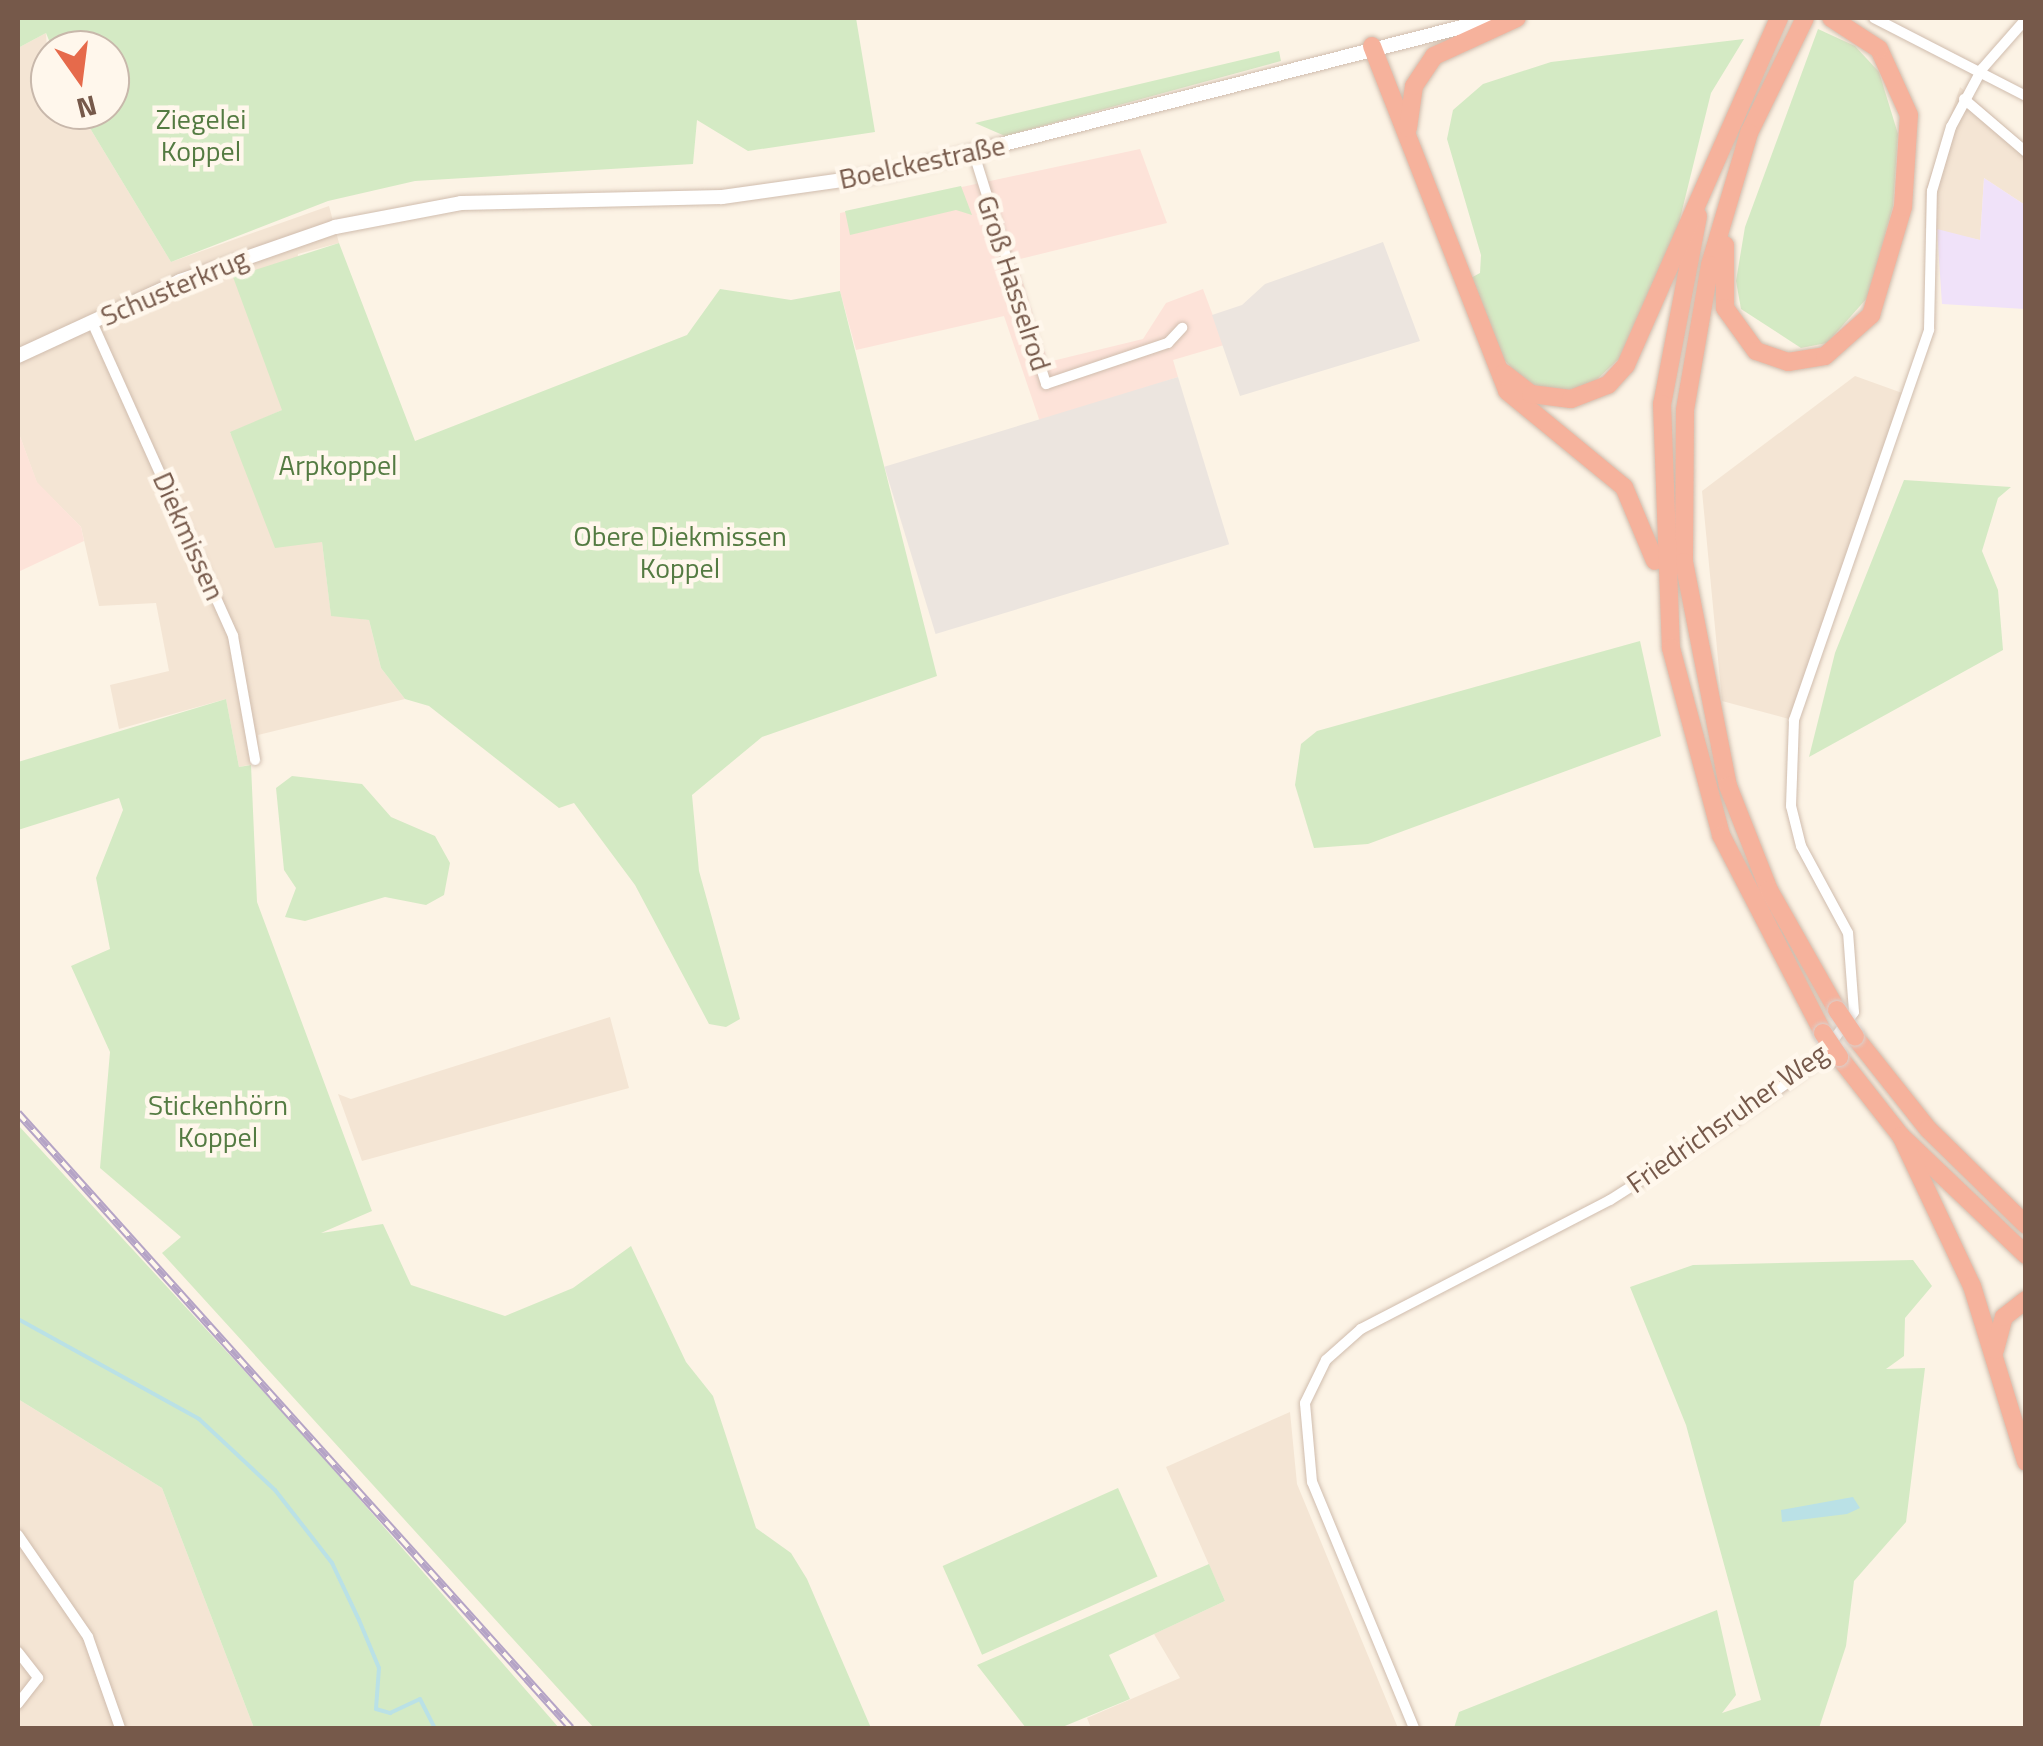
<!DOCTYPE html>
<html>
<head>
<meta charset="utf-8">
<style>
  body { margin:0 }
  #map { position:relative; width:2043px; height:1746px; overflow:hidden; background:#fcf3e5; font-family:"Titillium Web",sans-serif }
  div>[style] { position:absolute }
  .residential>* { inset:0; background:#f4e5d4 }
  .commercial>* { inset:0; background:#fde3d9 }
  .industrial>* { inset:0; background:#ece5df; transform-origin:0 0 }
  .education>* { inset:0; background:#f0e2f9 }
  .green>* { inset:0; background:#d4eac4; transform-origin:0 0 }
  .water>* { inset:0; background:#bae1e6 }
  .stream>* { height:4px; margin:-2px; padding:0 2px; transform-origin:2px; border-radius:2px; background:#bae1e6 }
  .roads { filter:drop-shadow(0 0 2px #d0bdae) drop-shadow(0 0 2px #d0bdae) }
  .street>* { height:10px; margin:-5px; padding:0 5px; transform-origin:5px; border-radius:5px; background:#fff }
  .secondary>* { height:14px; margin:-7px; padding:0 7px; transform-origin:7px; border-radius:7px; background:#fff }
  .highway>* { height:18px; margin:-9px; padding:0 9px; transform-origin:9px; border-radius:9px; background:#f6b29c }
  .rail>* { height:8px; margin-top:-4px; transform-origin:0; background:repeating-linear-gradient(90deg,#fff7ec 0 11px,#b5a4c6 0 22px); box-sizing:border-box; border-block:2px solid #b5a4c6 }
  .bridges { filter:drop-shadow(0 0 2px #d9d1cc) drop-shadow(0 0 2px #d9d1cc) }
  .highway-bridge>* { height:18px; margin:-9px; padding:0 9px; transform-origin:9px; border-radius:9px; background:#f6b29c }
  span { translate:-50% -50%; white-space:nowrap; text-align:center; line-height:1.15; -webkit-text-stroke:9px #fff7ec; paint-order:stroke }
  .park-label { font-size:28px; color:#547b42 }
  .street-label { font-size:28px; color:#76594a }
  .frame { position:absolute; inset:0; border:20px solid #76594a; pointer-events:none }
  .north { position:absolute; left:30px; top:30px; width:100px; height:100px; box-sizing:border-box; background:#fff7ec; border:2px solid #c8b8ab; border-radius:50%; rotate:166deg; font-size:28px; font-weight:700; line-height:40px; text-align:center; color:#76594a }
  .north::after { content:''; display:block; margin:auto; width:35px; height:45px; background:#e66a4b; clip-path:polygon(50% 0,100% 100%,50% 72%,0 100%) }
</style>
</head>
<body>
<div id="map">
  <div class="residential">
    <i style="clip-path:polygon(46px 33px,50px 110px,79px 110px,171px 262px,329px 206px,339px 243px,298px 254px,282px 410px,230px 433px,322px 542px,331px 615px,369px 620px,381px 668px,405px 699px,258px 735px,259px 763px,239px 767px,226px 699px,119px 729px,110px 685px,169px 671px,156px 603px,99px 606px,81px 527px,37px 483px,18px 431px,18px 48px)"></i>
    <i style="clip-path:polygon(1960px 87px,2025px 144px,2025px 205px,1984px 178px,1980px 240px,1925px 228px,1925px 191px)"></i>
    <i style="clip-path:polygon(1855px 376px,1905px 394px,1789px 719px,1722px 701px,1702px 491px)"></i>
    <i style="clip-path:polygon(610px 1017px,629px 1088px,362px 1161px,338px 1094px,351px 1099px)"></i>
    <i style="clip-path:polygon(18px 1399px,162px 1488px,254px 1728px,18px 1728px)"></i>
    <i style="clip-path:polygon(1290px 1412px,1297px 1484px,1398px 1728px,1091px 1728px,1087px 1718px,1180px 1678px,1154px 1634px,1225px 1601px,1166px 1467px)"></i>
  </div>
  <div class="commercial">
    <i style="clip-path:polygon(1140px 149px,1167px 223px,1016px 260px,1048px 362px,1143px 339px,1166px 303px,1203px 289px,1224px 345px,1173px 360px,1178px 377px,1040px 422px,1004px 316px,856px 350px,840px 291px,840px 213px)"></i>
    <i style="clip-path:polygon(18px 431px,37px 482px,81px 527px,84px 541px,18px 572px)"></i>
  </div>
  <div class="industrial">
    <i style="clip-path:polygon(1383px 242px,1420px 341px,1240px 396px,1212px 315px,1242px 305px,1265px 284px)"></i>
    <i style="left:1178px;top:377px;width:175px;height:307px;rotate:73deg"></i>
  </div>
  <div class="education">
    <i style="clip-path:polygon(1984px 178px,2025px 205px,2025px 309px,1942px 304px,1937px 229px,1980px 240px)"></i>
  </div>
  <div class="green">
    <i style="clip-path:polygon(18px 18px,856px 18px,875px 132px,748px 151px,697px 120px,693px 164px,415px 181px,328px 201px,171px 262px,79px 110px,110px 110px,110px 50px,53px 50px,46px 33px,18px 48px)"></i>
    <i style="clip-path:polygon(1818px 29px,1855px 46px,1879px 72px,1898px 134px,1893px 206px,1868px 297px,1827px 343px,1801px 348px,1741px 309px,1736px 281px,1745px 227px)"></i>
    <i style="clip-path:polygon(1744px 39px,1711px 93px,1674px 243px,1629px 349px,1589px 387px,1568px 393px,1526px 383px,1493px 348px,1467px 280px,1480px 273px,1481px 255px,1447px 139px,1453px 110px,1483px 84px,1551px 62px)"></i>
    <i style="clip-path:polygon(1279px 51px,1281px 61px,1005px 136px,975px 123px)"></i>
    <i style="clip-path:polygon(961px 186px,972px 215px,956px 210px,850px 235px,845px 211px)"></i>
    <i style="clip-path:polygon(339px 243px,415px 441px,687px 335px,720px 289px,791px 300px,840px 291px,937px 676px,762px 737px,692px 795px,699px 871px,740px 1019px,726px 1027px,709px 1024px,635px 885px,574px 803px,559px 808px,429px 706px,405px 699px,381px 668px,369px 620px,331px 616px,322px 542px,275px 548px,230px 432px,282px 410px,233px 277px)"></i>
    <i style="clip-path:polygon(1904px 480px,2011px 487px,1998px 498px,1982px 551px,1998px 590px,2003px 650px,1809px 757px,1835px 653px)"></i>
    <i style="clip-path:polygon(1640px 641px,1661px 736px,1368px 844px,1314px 848px,1295px 785px,1301px 744px,1317px 731px)"></i>
    <i style="clip-path:polygon(226px 699px,239px 767px,251px 765px,257px 902px,372px 1211px,321px 1233px,383px 1224px,411px 1285px,505px 1316px,573px 1288px,631px 1246px,686px 1362px,713px 1396px,756px 1528px,791px 1553px,807px 1579px,871px 1728px,594px 1728px,162px 1253px,181px 1237px,100px 1168px,110px 1052px,71px 966px,110px 949px,96px 878px,123px 810px,119px 798px,18px 830px,18px 762px)"></i>
    <i style="clip-path:polygon(292px 776px,362px 784px,391px 817px,435px 836px,450px 863px,444px 895px,426px 905px,385px 897px,305px 921px,285px 917px,296px 888px,284px 870px,276px 788px)"></i>
    <i style="clip-path:polygon(18px 1125px,309px 1441px,559px 1728px,254px 1728px,162px 1488px,18px 1399px)"></i>
    <i style="clip-path:polygon(1913px 1260px,1932px 1286px,1905px 1318px,1904px 1356px,1886px 1369px,1925px 1368px,1906px 1522px,1854px 1581px,1846px 1646px,1819px 1728px,1454px 1728px,1459px 1712px,1717px 1610px,1736px 1695px,1722px 1713px,1761px 1700px,1686px 1425px,1630px 1287px,1693px 1265px)"></i>
    <i style="left:1118px;top:1488px;width:97px;height:192px;rotate:66deg"></i>
    <i style="clip-path:polygon(1209px 1564px,1225px 1601px,1109px 1655px,1130px 1699px,1060px 1728px,1026px 1728px,977px 1665px)"></i>
  </div>
  <div class="water">
    <i style="clip-path:polygon(1853px 1497px,1860px 1508px,1847px 1514px,1782px 1522px,1781px 1510px)"></i>
  </div>
  <div class="stream">
    <i style="left:18px;top:1319px;width:207px;rotate:28.9deg"></i>
    <i style="left:199px;top:1419px;width:104px;rotate:43.1deg"></i>
    <i style="left:275px;top:1490px;width:93px;rotate:52deg"></i>
    <i style="left:332px;top:1563px;width:63px;rotate:64.7deg"></i>
    <i style="left:359px;top:1620px;width:52px;rotate:67.4deg"></i>
    <i style="left:379px;top:1668px;width:41px;rotate:94.2deg"></i>
    <i style="left:376px;top:1709px;width:15px;rotate:16deg"></i>
    <i style="left:390px;top:1713px;width:33px;rotate:-25deg"></i>
    <i style="left:420px;top:1699px;width:33px;rotate:63deg"></i>
  </div>
  <div class="roads">
    <div class="street">
      <i style="left:1874px;top:18px;width:171px;rotate:27.2deg"></i>
      <i style="left:1964px;top:99px;width:82px;rotate:40.5deg"></i>
      <i style="left:974px;top:154px;width:241px;rotate:72.6deg"></i>
      <i style="left:1046px;top:384px;width:129px;rotate:-18.6deg"></i>
      <i style="left:1168px;top:343px;width:21px;rotate:-47deg"></i>
      <i style="left:92px;top:322px;width:344px;rotate:65.8deg"></i>
      <i style="left:233px;top:636px;width:126px;rotate:79.9deg"></i>
      <i style="left:18px;top:1535px;width:124px;rotate:55.5deg"></i>
      <i style="left:88px;top:1637px;width:96px;rotate:70.6deg"></i>
      <i style="left:18px;top:1652px;width:33px;rotate:52deg"></i>
      <i style="left:38px;top:1678px;width:33px;rotate:128deg"></i>
      <i style="left:1414px;top:1728px;width:266px;rotate:-112.5deg"></i>
      <i style="left:1312px;top:1482px;width:79px;rotate:-95.1deg"></i>
      <i style="left:1305px;top:1403px;width:48px;rotate:-64deg"></i>
      <i style="left:1326px;top:1360px;width:47px;rotate:-41.5deg"></i>
      <i style="left:1361px;top:1329px;width:280px;rotate:-27.4deg"></i>
      <i style="left:1610px;top:1200px;width:138px;rotate:-32.5deg"></i>
      <i style="left:1726px;top:1126px;width:111px;rotate:-35.1deg"></i>
      <i style="left:1817px;top:1062px;width:62px;rotate:-53.5deg"></i>
      <i style="left:1854px;top:1012px;width:79px;rotate:-94.3deg"></i>
      <i style="left:1848px;top:933px;width:99px;rotate:-118.4deg"></i>
      <i style="left:1801px;top:846px;width:41px;rotate:-104deg"></i>
      <i style="left:1791px;top:806px;width:86px;rotate:-88deg"></i>
      <i style="left:1794px;top:720px;width:413px;rotate:-70.9deg"></i>
      <i style="left:1929px;top:330px;width:139px;rotate:-88.8deg"></i>
      <i style="left:1932px;top:191px;width:67px;rotate:-73.5deg"></i>
      <i style="left:1951px;top:127px;width:66px;rotate:-61.9deg"></i>
      <i style="left:1982px;top:69px;width:67px;rotate:-48.7deg"></i>
    </div>
    <div class="secondary">
      <i style="left:18px;top:356px;width:179px;rotate:-24.8deg"></i>
      <i style="left:180px;top:281px;width:164px;rotate:-19.2deg"></i>
      <i style="left:335px;top:227px;width:128px;rotate:-10.8deg"></i>
      <i style="left:461px;top:203px;width:261px;rotate:-1.3deg"></i>
      <i style="left:722px;top:197px;width:166px;rotate:-8deg"></i>
      <i style="left:886px;top:174px;width:631px;rotate:-14.32deg"></i>
    </div>
    <div class="highway">
      <i style="left:1805px;top:18px;width:128px;rotate:116deg"></i>
      <i style="left:1749px;top:133px;width:138px;rotate:106.5deg"></i>
      <i style="left:1710px;top:265px;width:147px;rotate:99.8deg"></i>
      <i style="left:1685px;top:410px;width:152px;rotate:90.4deg"></i>
      <i style="left:1684px;top:562px;width:228px;rotate:78.9deg"></i>
      <i style="left:1728px;top:786px;width:112px;rotate:68.5deg"></i>
      <i style="left:1769px;top:890px;width:138px;rotate:60.5deg"></i>
      <i style="left:1372px;top:46px;width:370px;rotate:68.6deg"></i>
      <i style="left:1507px;top:391px;width:151px;rotate:39.4deg"></i>
      <i style="left:1624px;top:487px;width:80px;rotate:67.3deg"></i>
      <i style="left:1408px;top:128px;width:42px;rotate:-81.9deg"></i>
      <i style="left:1414px;top:86px;width:36px;rotate:-56deg"></i>
      <i style="left:1434px;top:56px;width:91px;rotate:-24.6deg"></i>
      <i style="left:1698px;top:216px;width:191px;rotate:100.8deg"></i>
      <i style="left:1662px;top:404px;width:244px;rotate:87.9deg"></i>
      <i style="left:1671px;top:648px;width:194px;rotate:75deg"></i>
      <i style="left:1721px;top:835px;width:223px;rotate:62.7deg"></i>
      <i style="left:1725px;top:245px;width:63px;rotate:90deg"></i>
      <i style="left:1725px;top:308px;width:53px;rotate:54.2deg"></i>
      <i style="left:1756px;top:351px;width:34px;rotate:19deg"></i>
      <i style="left:1788px;top:362px;width:37px;rotate:-9deg"></i>
      <i style="left:1825px;top:356px;width:62px;rotate:-41.7deg"></i>
      <i style="left:1871px;top:315px;width:113px;rotate:-73.5deg"></i>
      <i style="left:1903px;top:207px;width:92px;rotate:-86.3deg"></i>
      <i style="left:1909px;top:115px;width:72px;rotate:-114.4deg"></i>
      <i style="left:1879px;top:49px;width:57px;rotate:-147.1deg"></i>
      <i style="left:1504px;top:373px;width:34px;rotate:38deg"></i>
      <i style="left:1531px;top:394px;width:40px;rotate:7.1deg"></i>
      <i style="left:1571px;top:399px;width:40px;rotate:-21deg"></i>
      <i style="left:1608px;top:385px;width:27px;rotate:-48deg"></i>
      <i style="left:1626px;top:365px;width:379px;rotate:-66.2deg"></i>
      <i style="left:1855px;top:1037px;width:117px;rotate:51.6deg"></i>
      <i style="left:1928px;top:1129px;width:137px;rotate:44.4deg"></i>
      <i style="left:1839px;top:1057px;width:100px;rotate:51.9deg"></i>
      <i style="left:1901px;top:1136px;width:173px;rotate:43.6deg"></i>
      <i style="left:1901px;top:1136px;width:166px;rotate:64.7deg"></i>
      <i style="left:1972px;top:1286px;width:184px;rotate:72.9deg"></i>
      <i style="left:1995px;top:1350px;width:34px;rotate:-75deg"></i>
      <i style="left:2004px;top:1317px;width:28px;rotate:-38deg"></i>
    </div>
  </div>
  <div class="rail">
    <i style="left:18px;top:1113px;width:827px;rotate:48.04deg"></i>
  </div>
  <div class="bridges">
    <div class="highway-bridge">
      <i style="left:1837px;top:1010px;width:32px;rotate:56deg"></i>
      <i style="left:1823px;top:1033px;width:29px;rotate:56deg"></i>
    </div>
  </div>
  <div class="park-label">
    <span style="left:201px;top:135px">Ziegelei<br>Koppel</span>
    <span style="left:338px;top:465px">Arpkoppel</span>
    <span style="left:680px;top:552px">Obere Diekmissen<br>Koppel</span>
    <span style="left:218px;top:1121px">Stickenhörn<br>Koppel</span>
  </div>
  <div class="street-label">
    <span style="left:922px;top:162px;rotate:-12deg">Boelckestraße</span>
    <span style="left:1014px;top:283px;rotate:72deg">Groß Hasselrod</span>
    <span style="left:174px;top:287px;rotate:-23deg">Schusterkrug</span>
    <span style="left:189px;top:536px;rotate:66deg">Diekmissen</span>
    <span style="left:1727px;top:1118px;rotate:-35deg">Friedrichsruher Weg</span>
  </div>
  <div class="frame"></div>
  <div class="north">N</div>
</div>
</body>
</html>
